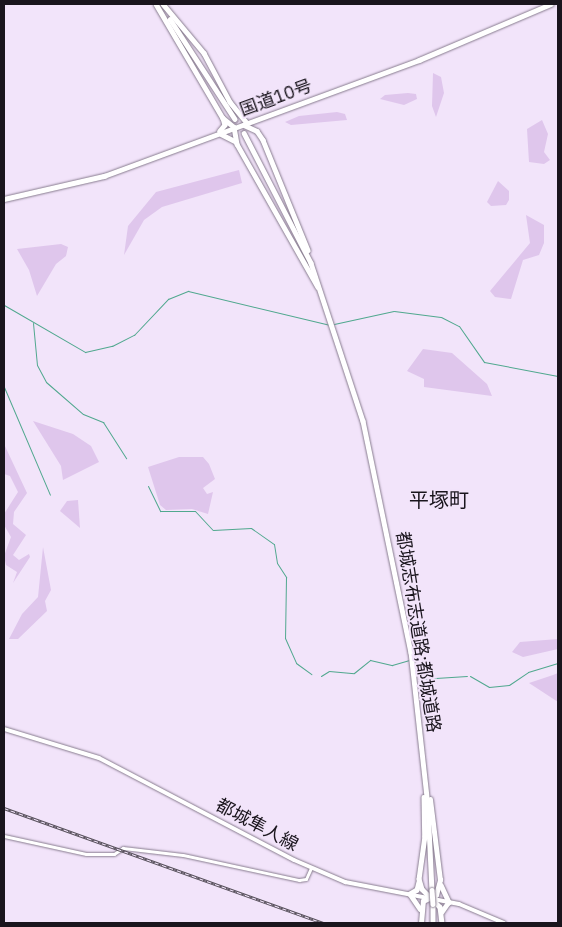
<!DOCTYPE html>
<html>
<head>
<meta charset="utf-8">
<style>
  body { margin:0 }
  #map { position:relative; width:562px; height:927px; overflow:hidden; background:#f2e4fa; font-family:"IBM Plex Sans","Noto Sans JP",sans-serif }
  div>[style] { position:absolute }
  .green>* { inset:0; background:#dfc6ec }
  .stream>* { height:1px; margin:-0.5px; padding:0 0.5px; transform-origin:0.5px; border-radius:0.5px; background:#50a88e }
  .highway-tunnel>* { height:4.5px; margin-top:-2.25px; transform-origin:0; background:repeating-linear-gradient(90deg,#d2c5d9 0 4.5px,transparent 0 6.5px) }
  .roads { filter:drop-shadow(0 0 1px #887c8f) drop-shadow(0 0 1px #887c8f) }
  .minor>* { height:3px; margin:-1.5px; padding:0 1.5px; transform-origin:1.5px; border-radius:1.5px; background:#fff }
  .major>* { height:4px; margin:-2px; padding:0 2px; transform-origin:2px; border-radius:2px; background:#fff }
  .highway>* { height:4.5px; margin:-2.25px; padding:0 2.25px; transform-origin:2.25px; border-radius:2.25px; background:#fff }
  .rail>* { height:3px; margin-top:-1.5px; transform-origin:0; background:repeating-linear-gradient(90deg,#f2e4fa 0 4px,#564f5a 0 8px); box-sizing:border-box; border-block:1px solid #564f5a }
  .bridges { filter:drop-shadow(0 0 1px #887c8f) drop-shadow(0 0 1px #887c8f) }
  .highway-bridge>* { height:4.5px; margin:-2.25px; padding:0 2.25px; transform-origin:2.25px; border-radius:2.25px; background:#fff }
  span { translate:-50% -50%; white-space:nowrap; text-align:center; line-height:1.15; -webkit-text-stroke:4px #f2e4fa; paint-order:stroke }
  .street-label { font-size:18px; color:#1a151d }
  .quarter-label { font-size:20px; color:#1a151d }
  .frame { position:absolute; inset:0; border:5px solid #1a151d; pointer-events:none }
</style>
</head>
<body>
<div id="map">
  <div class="green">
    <i style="clip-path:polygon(433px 73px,441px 77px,444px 93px,436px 117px,432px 106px)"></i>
    <i style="clip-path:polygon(408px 93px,416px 94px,417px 99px,404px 105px,380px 99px,385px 95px)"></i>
    <i style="clip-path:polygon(337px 112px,345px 114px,347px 120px,291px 125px,285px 122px,299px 116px)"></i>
    <i style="clip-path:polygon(542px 120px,548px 134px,544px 152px,550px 160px,544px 164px,529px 162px,528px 146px,527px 129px)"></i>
    <i style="clip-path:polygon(239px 170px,242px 183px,162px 207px,144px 220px,124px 255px,128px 226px,156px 192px)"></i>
    <i style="clip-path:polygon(498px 181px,509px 191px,509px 200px,506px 205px,491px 206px,487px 202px)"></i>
    <i style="clip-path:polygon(526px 215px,544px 225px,544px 243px,539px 255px,523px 260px,511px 299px,495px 297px,490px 291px,530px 243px)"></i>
    <i style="clip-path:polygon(61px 244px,68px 247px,66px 256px,56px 264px,37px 296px,29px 270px,17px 249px)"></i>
    <i style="clip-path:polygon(423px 349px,452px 353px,487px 384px,492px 396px,424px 387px,424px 379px,407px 371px)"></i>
    <i style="clip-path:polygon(33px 421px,73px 434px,91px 446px,99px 462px,63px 480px,61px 466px)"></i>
    <i style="clip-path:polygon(4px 444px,27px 493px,14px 512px,13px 524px,26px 535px,13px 555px,19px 560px,29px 554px,30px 557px,13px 583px,17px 572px,6px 565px,4px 556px,11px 537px,4px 525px,4px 514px,18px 492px,10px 476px,4px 474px)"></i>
    <i style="clip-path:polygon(179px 457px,203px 457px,209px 464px,215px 479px,203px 488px,207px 494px,213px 492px,208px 514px,192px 509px,166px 510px,160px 505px,148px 467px)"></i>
    <i style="clip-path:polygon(78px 500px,80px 528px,60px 511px,67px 501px)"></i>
    <i style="clip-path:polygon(43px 547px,51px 590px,45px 601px,47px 611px,18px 639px,9px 639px,22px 614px,38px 597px)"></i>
    <i style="clip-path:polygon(558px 639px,558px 649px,523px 657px,512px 652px,520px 642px)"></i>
    <i style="clip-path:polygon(558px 673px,558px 702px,529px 683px,553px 675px)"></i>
  </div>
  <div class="stream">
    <i style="left:4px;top:305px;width:94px;rotate:30.1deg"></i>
    <i style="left:85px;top:352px;width:28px;rotate:-13deg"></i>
    <i style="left:112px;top:346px;width:25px;rotate:-27deg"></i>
    <i style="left:134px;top:335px;width:50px;rotate:-46.6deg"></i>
    <i style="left:168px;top:299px;width:22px;rotate:-22deg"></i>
    <i style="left:188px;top:291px;width:146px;rotate:13.5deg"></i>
    <i style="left:33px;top:323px;width:42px;rotate:84.6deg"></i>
    <i style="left:37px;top:365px;width:19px;rotate:62deg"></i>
    <i style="left:46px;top:382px;width:49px;rotate:40.9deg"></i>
    <i style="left:83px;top:414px;width:22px;rotate:22deg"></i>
    <i style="left:103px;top:422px;width:43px;rotate:57.4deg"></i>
    <i style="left:334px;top:324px;width:61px;rotate:-12.2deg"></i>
    <i style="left:394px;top:311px;width:47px;rotate:7.3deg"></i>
    <i style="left:441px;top:317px;width:20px;rotate:27deg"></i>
    <i style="left:459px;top:326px;width:44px;rotate:55.2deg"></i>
    <i style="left:484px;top:362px;width:75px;rotate:10.7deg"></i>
    <i style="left:4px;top:387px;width:117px;rotate:66.9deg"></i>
    <i style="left:148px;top:486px;width:28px;rotate:64deg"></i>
    <i style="left:160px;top:511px;width:35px"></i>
    <i style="left:195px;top:511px;width:26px;rotate:47deg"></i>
    <i style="left:213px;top:530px;width:38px;rotate:-3deg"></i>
    <i style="left:251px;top:528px;width:28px;rotate:35deg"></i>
    <i style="left:274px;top:544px;width:19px;rotate:81deg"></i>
    <i style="left:277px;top:563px;width:17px;rotate:57deg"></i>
    <i style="left:286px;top:577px;width:61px;rotate:90.9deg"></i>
    <i style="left:285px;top:638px;width:27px;rotate:66deg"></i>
    <i style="left:296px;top:663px;width:19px;rotate:36deg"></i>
    <i style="left:413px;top:661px;width:19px;rotate:69deg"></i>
    <i style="left:420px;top:679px;width:47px;rotate:-3.7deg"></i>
    <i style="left:321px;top:676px;width:9px;rotate:-32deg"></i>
    <i style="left:329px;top:671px;width:25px;rotate:5deg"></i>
    <i style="left:354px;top:673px;width:21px;rotate:-39deg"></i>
    <i style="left:370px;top:660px;width:23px;rotate:13deg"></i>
    <i style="left:392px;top:665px;width:18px;rotate:-16deg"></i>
    <i style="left:470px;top:676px;width:22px;rotate:30deg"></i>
    <i style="left:489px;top:687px;width:20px;rotate:-6deg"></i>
    <i style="left:509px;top:685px;width:23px;rotate:-34deg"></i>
    <i style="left:528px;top:672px;width:31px;rotate:-17deg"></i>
  </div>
  <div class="highway-tunnel">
    <i style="left:235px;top:119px;width:17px;rotate:57deg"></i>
  </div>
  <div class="roads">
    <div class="minor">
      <i style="left:4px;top:836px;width:84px;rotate:12.4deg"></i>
      <i style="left:86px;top:854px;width:28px"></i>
      <i style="left:114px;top:854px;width:11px;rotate:-34deg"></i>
      <i style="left:123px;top:848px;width:60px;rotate:6.7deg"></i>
      <i style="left:183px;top:855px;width:119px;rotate:12.2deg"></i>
      <i style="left:299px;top:880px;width:7px;rotate:-8deg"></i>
      <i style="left:306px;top:879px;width:12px;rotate:-66deg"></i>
    </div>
    <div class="major">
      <i style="left:4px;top:729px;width:99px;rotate:17deg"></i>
      <i style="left:99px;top:758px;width:220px;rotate:27.6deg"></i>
      <i style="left:294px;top:860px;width:56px;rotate:23.3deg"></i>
      <i style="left:345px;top:882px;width:116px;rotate:10.9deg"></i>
      <i style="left:459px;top:904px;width:49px;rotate:22.9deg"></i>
    </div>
    <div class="highway">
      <i style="left:156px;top:4px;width:132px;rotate:59.6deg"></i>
      <i style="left:223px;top:118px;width:7px;rotate:74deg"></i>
      <i style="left:225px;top:125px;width:8px;rotate:130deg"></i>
      <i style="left:163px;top:4px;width:64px;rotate:50.1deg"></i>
      <i style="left:204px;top:53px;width:55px;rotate:62deg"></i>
      <i style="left:230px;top:102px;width:27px;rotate:51deg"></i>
      <i style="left:170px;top:19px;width:119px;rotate:57deg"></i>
      <i style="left:223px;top:118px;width:14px;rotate:39deg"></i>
      <i style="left:234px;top:127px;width:17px;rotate:80deg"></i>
      <i style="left:237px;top:144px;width:164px;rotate:60.5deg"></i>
      <i style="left:244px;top:125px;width:14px;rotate:25deg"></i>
      <i style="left:257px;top:131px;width:11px;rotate:56deg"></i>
      <i style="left:263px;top:140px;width:119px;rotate:67.8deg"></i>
      <i style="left:244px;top:133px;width:146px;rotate:62.7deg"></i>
      <i style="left:311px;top:263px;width:166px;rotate:71.8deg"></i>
      <i style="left:363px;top:421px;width:236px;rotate:78.3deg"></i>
      <i style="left:411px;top:652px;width:155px;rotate:83.7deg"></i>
      <i style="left:428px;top:806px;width:84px;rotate:87.3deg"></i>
      <i style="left:221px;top:134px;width:16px;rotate:27deg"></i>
      <i style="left:4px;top:199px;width:103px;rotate:-13deg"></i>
      <i style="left:104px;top:176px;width:336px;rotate:-20.2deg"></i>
      <i style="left:419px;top:60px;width:143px;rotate:-23deg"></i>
      <i style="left:424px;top:797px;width:39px;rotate:89deg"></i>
      <i style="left:425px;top:836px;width:43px;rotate:97.9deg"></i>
      <i style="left:419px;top:879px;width:10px;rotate:73deg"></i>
      <i style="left:422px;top:889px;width:25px;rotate:45deg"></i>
      <i style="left:440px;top:907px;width:16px;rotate:83deg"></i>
      <i style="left:419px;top:882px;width:8px;rotate:104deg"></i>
      <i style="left:417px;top:890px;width:8px;rotate:150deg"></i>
      <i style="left:410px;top:894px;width:18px;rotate:56deg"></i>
      <i style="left:441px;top:885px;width:19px;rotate:65deg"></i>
      <i style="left:449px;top:902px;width:12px;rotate:125deg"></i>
      <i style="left:433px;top:904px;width:19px;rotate:90deg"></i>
      <i style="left:421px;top:923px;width:22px;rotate:-85deg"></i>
      <i style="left:423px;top:901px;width:14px;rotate:-25deg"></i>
      <i style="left:436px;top:895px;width:16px;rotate:-75deg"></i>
      <i style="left:440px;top:880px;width:81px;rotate:-97.1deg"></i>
    </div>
  </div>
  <div class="rail">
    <i style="left:4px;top:808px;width:340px;rotate:19.8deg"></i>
  </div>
  <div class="bridges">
    <div class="highway-bridge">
      <i style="left:432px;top:890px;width:14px;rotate:86deg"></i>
    </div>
  </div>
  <div class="street-label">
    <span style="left:276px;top:98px;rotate:-20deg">国道10号</span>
    <span style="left:418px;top:632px;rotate:81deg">都城志布志道路;都城道路</span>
    <span style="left:257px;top:825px;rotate:28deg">都城隼人線</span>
  </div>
  <div class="quarter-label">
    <span style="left:439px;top:499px">平塚町</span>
  </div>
  <div class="frame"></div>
</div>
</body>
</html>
